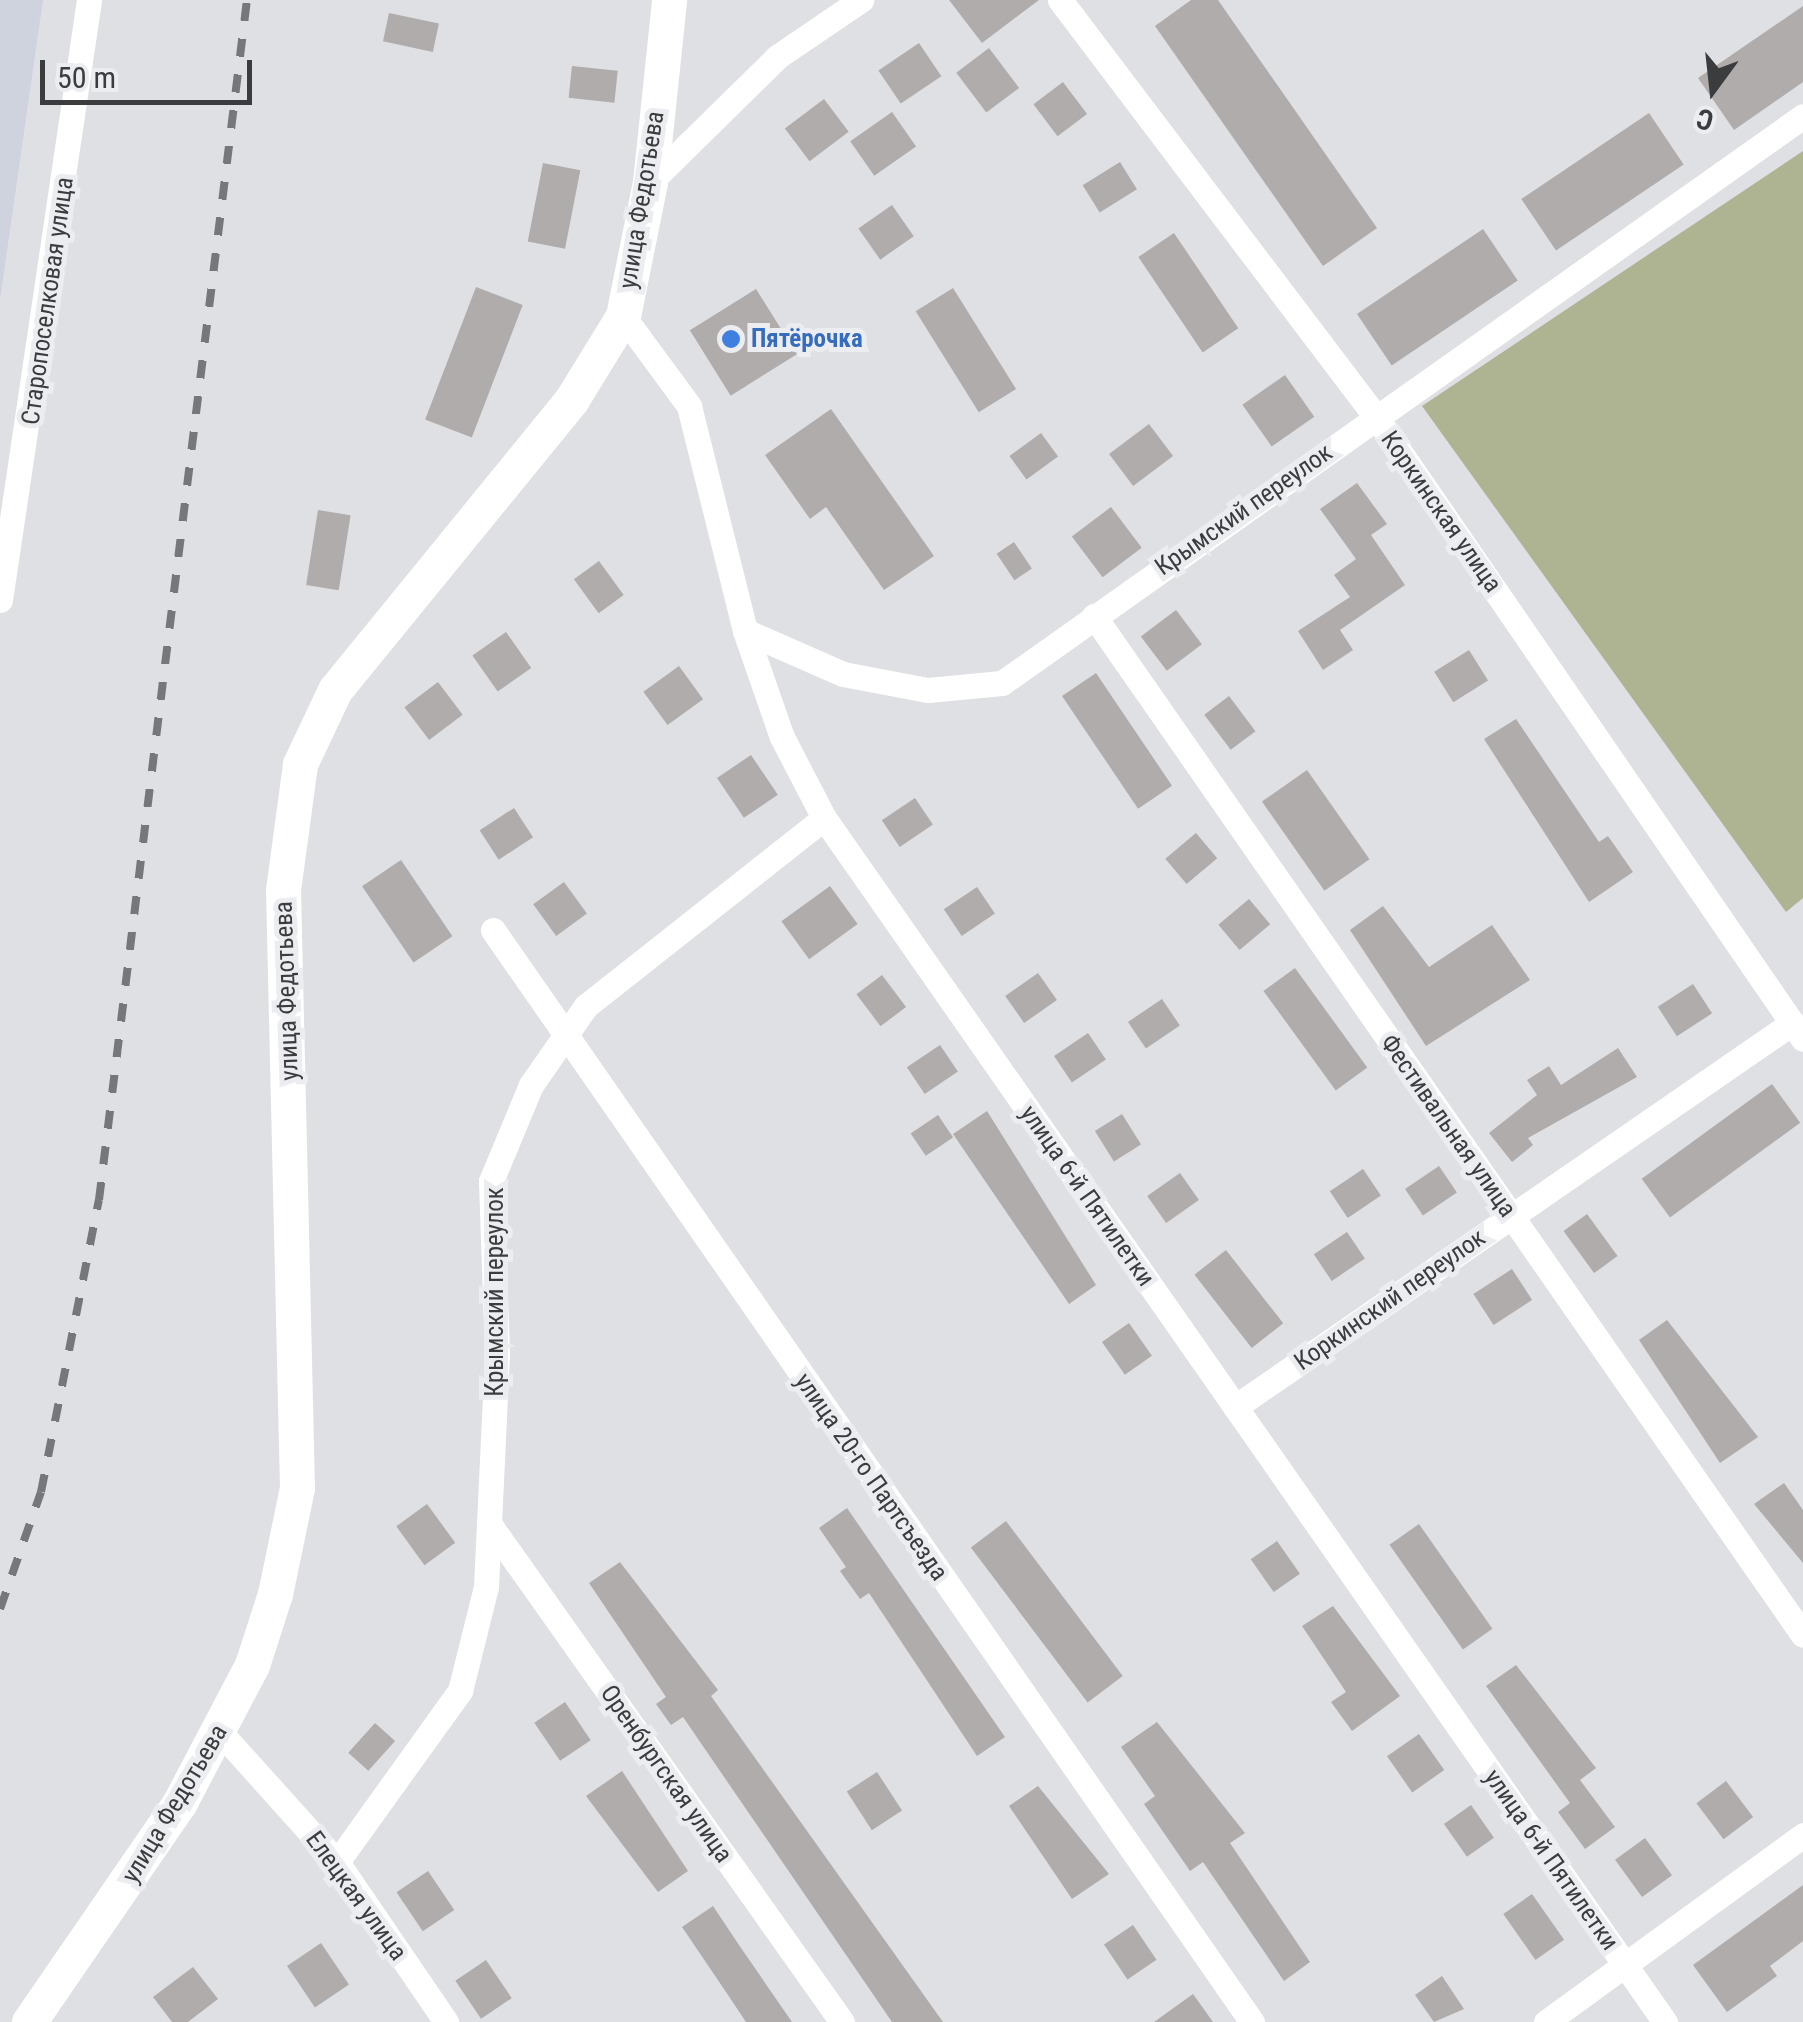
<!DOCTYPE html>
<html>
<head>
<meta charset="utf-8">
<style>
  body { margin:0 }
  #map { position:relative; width:1803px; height:2022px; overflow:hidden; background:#dfe0e3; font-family:"Roboto Condensed",sans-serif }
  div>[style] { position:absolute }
  .built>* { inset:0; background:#cfd3dd }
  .green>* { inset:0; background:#aeb392 }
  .building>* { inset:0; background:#afacab; transform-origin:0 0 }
  .street>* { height:25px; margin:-12.5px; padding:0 12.5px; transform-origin:12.5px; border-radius:12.5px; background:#fff }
  .secondary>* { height:35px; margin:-17.5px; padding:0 17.5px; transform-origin:17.5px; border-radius:17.5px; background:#fff }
  .rail>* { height:8px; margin-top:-4px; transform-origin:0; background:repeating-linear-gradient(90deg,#767779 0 18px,transparent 0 36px) }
  .dots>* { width:28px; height:28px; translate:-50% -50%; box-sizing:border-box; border:5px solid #ecedf0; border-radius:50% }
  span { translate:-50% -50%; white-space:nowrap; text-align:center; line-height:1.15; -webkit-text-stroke:10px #ecedf0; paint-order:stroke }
  .street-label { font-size:25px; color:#3b3c3d }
  .shop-label { font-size:25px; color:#366cbe; font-weight:700 }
  .left { translate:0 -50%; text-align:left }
  .north { position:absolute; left:1663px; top:40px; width:100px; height:100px; -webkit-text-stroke:8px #ecedf0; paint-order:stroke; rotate:195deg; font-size:28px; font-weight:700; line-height:40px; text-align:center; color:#3b3c3d }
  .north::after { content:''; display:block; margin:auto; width:35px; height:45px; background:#3b3c3d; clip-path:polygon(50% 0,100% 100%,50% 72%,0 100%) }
  .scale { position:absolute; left:40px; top:60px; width:212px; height:45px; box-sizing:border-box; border:5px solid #3b3c3d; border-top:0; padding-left:12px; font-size:30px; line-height:35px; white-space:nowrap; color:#3b3c3d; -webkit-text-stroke:8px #ecedf0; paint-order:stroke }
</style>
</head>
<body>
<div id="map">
  <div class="built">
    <i style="clip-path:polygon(0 0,43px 0,0 300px)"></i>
  </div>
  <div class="green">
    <i style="clip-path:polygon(1803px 151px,1803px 898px,1786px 912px,1422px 406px)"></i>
  </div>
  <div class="building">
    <i style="clip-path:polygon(949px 0,1039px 0,982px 43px)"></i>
    <i style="clip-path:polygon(1191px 0,1218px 0,1377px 228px,1323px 266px,1155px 26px)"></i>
    <i style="clip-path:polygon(1803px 6px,1803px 82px,1734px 130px,1698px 78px)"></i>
    <i style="left:389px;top:13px;width:51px;height:29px;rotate:12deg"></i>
    <i style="left:919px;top:43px;width:40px;height:49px;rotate:56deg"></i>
    <i style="left:989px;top:48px;width:50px;height:41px;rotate:53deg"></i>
    <i style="left:572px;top:66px;width:46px;height:32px;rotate:6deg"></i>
    <i style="left:1063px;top:82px;width:40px;height:37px;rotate:53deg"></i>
    <i style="left:824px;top:99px;width:41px;height:49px;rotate:53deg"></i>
    <i style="left:892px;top:112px;width:42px;height:51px;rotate:55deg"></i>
    <i style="left:1649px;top:113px;width:62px;height:154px;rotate:56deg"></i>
    <i style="left:1120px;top:162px;width:32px;height:44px;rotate:58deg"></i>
    <i style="left:543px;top:163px;width:38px;height:80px;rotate:11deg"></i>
    <i style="left:892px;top:205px;width:38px;height:41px;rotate:55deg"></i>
    <i style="left:1483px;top:229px;width:62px;height:152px;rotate:56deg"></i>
    <i style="left:1174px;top:233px;width:115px;height:43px;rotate:56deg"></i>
    <i style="left:476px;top:287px;width:50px;height:142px;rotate:21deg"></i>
    <i style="left:953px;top:288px;width:119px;height:44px;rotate:58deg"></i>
    <i style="left:756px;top:289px;width:77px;height:78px;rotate:58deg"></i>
    <i style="left:1285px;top:375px;width:51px;height:52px;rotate:55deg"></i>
    <i style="clip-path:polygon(831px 409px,934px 556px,884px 590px,826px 507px,810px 519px,765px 455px)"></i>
    <i style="left:1149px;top:424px;width:40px;height:50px;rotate:53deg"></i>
    <i style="left:1041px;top:433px;width:29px;height:39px;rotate:54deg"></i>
    <i style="clip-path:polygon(1357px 483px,1387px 524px,1371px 535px,1405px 585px,1340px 630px,1353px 650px,1323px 670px,1298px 631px,1350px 597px,1334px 575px,1356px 559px,1320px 509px)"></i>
    <i style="left:1111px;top:507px;width:51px;height:49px;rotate:53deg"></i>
    <i style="left:318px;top:510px;width:33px;height:76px;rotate:9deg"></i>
    <i style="left:1014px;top:542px;width:32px;height:21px;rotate:56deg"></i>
    <i style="left:599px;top:561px;width:42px;height:31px;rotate:54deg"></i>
    <i style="left:1176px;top:610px;width:43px;height:44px;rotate:53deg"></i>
    <i style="left:506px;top:632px;width:44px;height:41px;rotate:55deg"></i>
    <i style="left:1469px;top:650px;width:36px;height:41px;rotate:58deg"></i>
    <i style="left:679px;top:666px;width:41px;height:44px;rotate:54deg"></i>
    <i style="left:1096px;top:673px;width:136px;height:41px;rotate:56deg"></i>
    <i style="left:438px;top:682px;width:41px;height:42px;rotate:53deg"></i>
    <i style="left:1229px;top:696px;width:44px;height:31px;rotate:53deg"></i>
    <i style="clip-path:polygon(1516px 719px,1599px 842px,1608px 836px,1633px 872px,1589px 902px,1484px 739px)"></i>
    <i style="left:751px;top:755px;width:48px;height:41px;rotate:56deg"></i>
    <i style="left:1307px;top:770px;width:109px;height:55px;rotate:55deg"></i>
    <i style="left:915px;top:798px;width:32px;height:40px;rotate:56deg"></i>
    <i style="left:514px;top:808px;width:35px;height:41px;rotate:57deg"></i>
    <i style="left:1196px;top:833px;width:33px;height:40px;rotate:50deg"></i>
    <i style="left:401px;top:860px;width:92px;height:47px;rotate:56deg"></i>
    <i style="left:564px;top:882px;width:39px;height:38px;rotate:54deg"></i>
    <i style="left:830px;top:886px;width:47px;height:60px;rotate:54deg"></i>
    <i style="left:977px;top:887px;width:32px;height:40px;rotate:56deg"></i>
    <i style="left:1249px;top:899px;width:33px;height:40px;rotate:50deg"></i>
    <i style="clip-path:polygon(1383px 906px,1429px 967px,1492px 925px,1530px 980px,1426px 1046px,1350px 930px)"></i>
    <i style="left:1295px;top:968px;width:123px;height:39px;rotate:54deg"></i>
    <i style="left:1038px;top:973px;width:33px;height:40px;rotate:55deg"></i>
    <i style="left:882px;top:975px;width:40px;height:32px;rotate:53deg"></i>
    <i style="left:1693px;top:984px;width:35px;height:42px;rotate:57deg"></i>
    <i style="left:1162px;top:999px;width:32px;height:41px;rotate:56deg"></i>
    <i style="left:1088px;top:1033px;width:32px;height:41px;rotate:56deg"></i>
    <i style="left:940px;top:1045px;width:32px;height:40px;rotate:56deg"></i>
    <i style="clip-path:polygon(1618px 1048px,1637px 1077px,1528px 1138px,1533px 1145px,1512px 1162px,1489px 1133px,1537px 1095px,1527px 1080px,1549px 1066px,1561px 1085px)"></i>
    <i style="left:1772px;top:1084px;width:48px;height:161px;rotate:54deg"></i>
    <i style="clip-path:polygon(987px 1111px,1096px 1285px,1069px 1304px,953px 1134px)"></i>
    <i style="left:1122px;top:1114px;width:36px;height:32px;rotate:58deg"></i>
    <i style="left:938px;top:1115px;width:27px;height:33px;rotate:56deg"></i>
    <i style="left:1439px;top:1166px;width:32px;height:41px;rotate:56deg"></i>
    <i style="left:1363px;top:1169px;width:32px;height:40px;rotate:56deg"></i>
    <i style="left:1180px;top:1173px;width:33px;height:40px;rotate:55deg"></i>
    <i style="left:1587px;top:1214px;width:52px;height:29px;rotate:54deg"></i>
    <i style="left:1347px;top:1232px;width:32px;height:40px;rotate:56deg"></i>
    <i style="left:1226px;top:1250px;width:93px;height:40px;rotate:52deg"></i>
    <i style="left:1512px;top:1269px;width:37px;height:46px;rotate:57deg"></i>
    <i style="clip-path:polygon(1667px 1320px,1758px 1437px,1720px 1463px,1639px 1340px)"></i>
    <i style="left:1129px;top:1323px;width:40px;height:33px;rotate:55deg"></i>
    <i style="clip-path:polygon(1784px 1483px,1803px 1510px,1803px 1563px,1754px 1504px)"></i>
    <i style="left:427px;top:1504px;width:48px;height:38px;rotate:54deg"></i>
    <i style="clip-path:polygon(847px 1508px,1005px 1737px,977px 1756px,869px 1593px,860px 1599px,840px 1571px,846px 1567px,819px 1528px)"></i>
    <i style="left:1006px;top:1521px;width:194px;height:44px;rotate:53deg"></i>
    <i style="left:1419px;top:1524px;width:128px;height:36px;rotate:55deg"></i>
    <i style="left:1277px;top:1541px;width:40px;height:32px;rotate:55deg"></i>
    <i style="clip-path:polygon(620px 1562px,718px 1690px,711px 1696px,943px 2022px,892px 2022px,683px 1717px,671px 1725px,656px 1704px,666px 1697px,589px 1583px)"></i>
    <i style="clip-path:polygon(1333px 1606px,1400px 1696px,1352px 1731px,1331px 1702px,1346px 1692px,1302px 1626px)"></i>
    <i style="clip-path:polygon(1516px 1665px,1596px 1768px,1580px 1780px,1615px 1827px,1585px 1849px,1558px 1812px,1570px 1803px,1486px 1686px)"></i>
    <i style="left:565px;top:1702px;width:46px;height:37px;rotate:56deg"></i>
    <i style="clip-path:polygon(1157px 1722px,1245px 1833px,1230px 1843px,1310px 1962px,1284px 1981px,1203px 1862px,1190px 1871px,1144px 1804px,1155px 1796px,1121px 1747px)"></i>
    <i style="left:375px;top:1723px;width:27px;height:40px;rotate:42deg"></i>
    <i style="left:1419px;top:1734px;width:44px;height:39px;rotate:55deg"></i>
    <i style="clip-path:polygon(622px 1771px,688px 1871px,658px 1892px,586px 1796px)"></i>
    <i style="left:877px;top:1772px;width:46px;height:36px;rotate:57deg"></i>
    <i style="left:1726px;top:1781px;width:45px;height:37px;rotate:53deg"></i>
    <i style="clip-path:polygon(1038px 1786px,1109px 1874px,1072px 1899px,1009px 1806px)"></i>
    <i style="left:1471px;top:1805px;width:40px;height:33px;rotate:55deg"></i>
    <i style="left:1645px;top:1838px;width:46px;height:37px;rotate:54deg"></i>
    <i style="left:428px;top:1871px;width:47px;height:38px;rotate:56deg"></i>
    <i style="clip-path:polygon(1803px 1885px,1803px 1941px,1770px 1966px,1777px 1976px,1727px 2012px,1693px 1965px)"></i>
    <i style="left:1532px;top:1894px;width:56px;height:35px;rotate:55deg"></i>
    <i style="clip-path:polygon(713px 1906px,739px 1945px,792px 2022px,746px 2022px,726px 1992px,682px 1927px)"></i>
    <i style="left:1133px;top:1925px;width:42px;height:35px;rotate:56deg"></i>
    <i style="left:321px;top:1943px;width:50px;height:41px;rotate:56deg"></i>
    <i style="left:486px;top:1960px;width:46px;height:37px;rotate:56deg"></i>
    <i style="clip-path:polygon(193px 1967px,218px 1999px,188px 2022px,172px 2022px,153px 1997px)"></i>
    <i style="clip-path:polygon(1442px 1976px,1464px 2009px,1434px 2022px,1415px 1995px)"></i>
    <i style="clip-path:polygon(1193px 1994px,1213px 2022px,1154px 2022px)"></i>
  </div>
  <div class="street">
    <i style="left:1060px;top:0;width:523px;rotate:52.85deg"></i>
    <i style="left:1376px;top:417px;width:754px;rotate:55.53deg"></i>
    <i style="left:650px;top:182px;width:178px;rotate:-44.5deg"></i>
    <i style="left:777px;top:57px;width:102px;rotate:-34.2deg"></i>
    <i style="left:623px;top:316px;width:112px;rotate:53.7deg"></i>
    <i style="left:689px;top:406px;width:232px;rotate:76deg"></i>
    <i style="left:745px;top:631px;width:112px;rotate:70.8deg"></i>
    <i style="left:782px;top:737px;width:91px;rotate:62.6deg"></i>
    <i style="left:824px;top:818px;width:1469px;rotate:55.07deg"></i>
    <i style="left:0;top:600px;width:607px;rotate:-81.56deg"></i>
    <i style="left:1094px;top:616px;width:1241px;rotate:55.17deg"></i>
    <i style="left:745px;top:631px;width:107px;rotate:23.7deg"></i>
    <i style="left:843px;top:674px;width:86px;rotate:10.7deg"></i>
    <i style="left:928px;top:690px;width:74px;rotate:-5.4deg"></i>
    <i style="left:1002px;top:683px;width:981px;rotate:-35.29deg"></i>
    <i style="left:493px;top:930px;width:1330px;rotate:55.2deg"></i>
    <i style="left:1235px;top:1407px;width:677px;rotate:-34.58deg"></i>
    <i style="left:490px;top:1525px;width:609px;rotate:54.69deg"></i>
    <i style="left:220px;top:1732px;width:175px;rotate:48deg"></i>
    <i style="left:337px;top:1862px;width:194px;rotate:55.7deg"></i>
    <i style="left:337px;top:1862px;width:211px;rotate:-54.3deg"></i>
    <i style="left:460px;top:1691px;width:107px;rotate:-76deg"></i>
    <i style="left:486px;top:1587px;width:233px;rotate:-87.3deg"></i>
    <i style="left:497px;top:1354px;width:173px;rotate:-92deg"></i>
    <i style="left:491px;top:1181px;width:104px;rotate:-67.4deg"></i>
    <i style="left:531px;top:1085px;width:96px;rotate:-55.2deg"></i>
    <i style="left:586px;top:1006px;width:303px;rotate:-38.3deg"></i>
    <i style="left:1546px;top:2022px;width:318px;rotate:-36deg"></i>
  </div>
  <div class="secondary">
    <i style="left:29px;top:2022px;width:267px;rotate:-55.5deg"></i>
    <i style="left:180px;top:1802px;width:155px;rotate:-62.3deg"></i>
    <i style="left:252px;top:1665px;width:75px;rotate:-72.1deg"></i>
    <i style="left:275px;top:1594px;width:108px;rotate:-78.3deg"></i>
    <i style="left:297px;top:1488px;width:598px;rotate:-91.34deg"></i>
    <i style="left:283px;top:890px;width:127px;rotate:-82.3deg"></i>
    <i style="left:300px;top:764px;width:82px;rotate:-64.7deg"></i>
    <i style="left:335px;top:690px;width:375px;rotate:-50.8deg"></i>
    <i style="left:572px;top:399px;width:97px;rotate:-58.4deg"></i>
    <i style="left:623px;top:316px;width:137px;rotate:-78.6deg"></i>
    <i style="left:650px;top:182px;width:183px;rotate:-84deg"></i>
  </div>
  <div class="rail">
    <i style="left:0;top:1609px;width:124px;rotate:-70.7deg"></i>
    <i style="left:41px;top:1492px;width:298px;rotate:-78.8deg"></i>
    <i style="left:99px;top:1200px;width:1209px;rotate:-82.97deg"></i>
  </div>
  <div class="dots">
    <i style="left:731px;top:339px;background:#3f7fe0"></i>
  </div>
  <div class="street-label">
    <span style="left:642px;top:200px;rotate:-81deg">улица Федотьева</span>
    <span style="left:48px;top:301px;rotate:-82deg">Старопоселковая улица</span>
    <span style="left:1244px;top:510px;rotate:-35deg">Крымский переулок</span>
    <span style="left:1441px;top:512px;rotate:55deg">Коркинская улица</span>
    <span style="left:287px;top:991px;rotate:-92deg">улица Федотьева</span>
    <span style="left:1448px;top:1126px;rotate:55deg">Фестивальная улица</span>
    <span style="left:1087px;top:1196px;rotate:55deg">улица 6-й Пятилетки</span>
    <span style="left:495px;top:1292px;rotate:-90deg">Крымский переулок</span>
    <span style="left:1390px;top:1300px;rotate:-35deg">Коркинский переулок</span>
    <span style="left:871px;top:1477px;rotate:55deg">улица 20-го Партсъезда</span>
    <span style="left:666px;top:1774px;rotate:55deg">Оренбургская улица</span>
    <span style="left:175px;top:1804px;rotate:-59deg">улица Федотьева</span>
    <span style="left:1551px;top:1860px;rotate:55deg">улица 6-й Пятилетки</span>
    <span style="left:356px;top:1896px;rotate:54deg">Елецкая улица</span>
  </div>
  <div class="shop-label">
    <span class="left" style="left:751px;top:339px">Пятёрочка</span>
  </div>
  <div class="north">С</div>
  <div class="scale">50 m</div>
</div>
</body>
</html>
